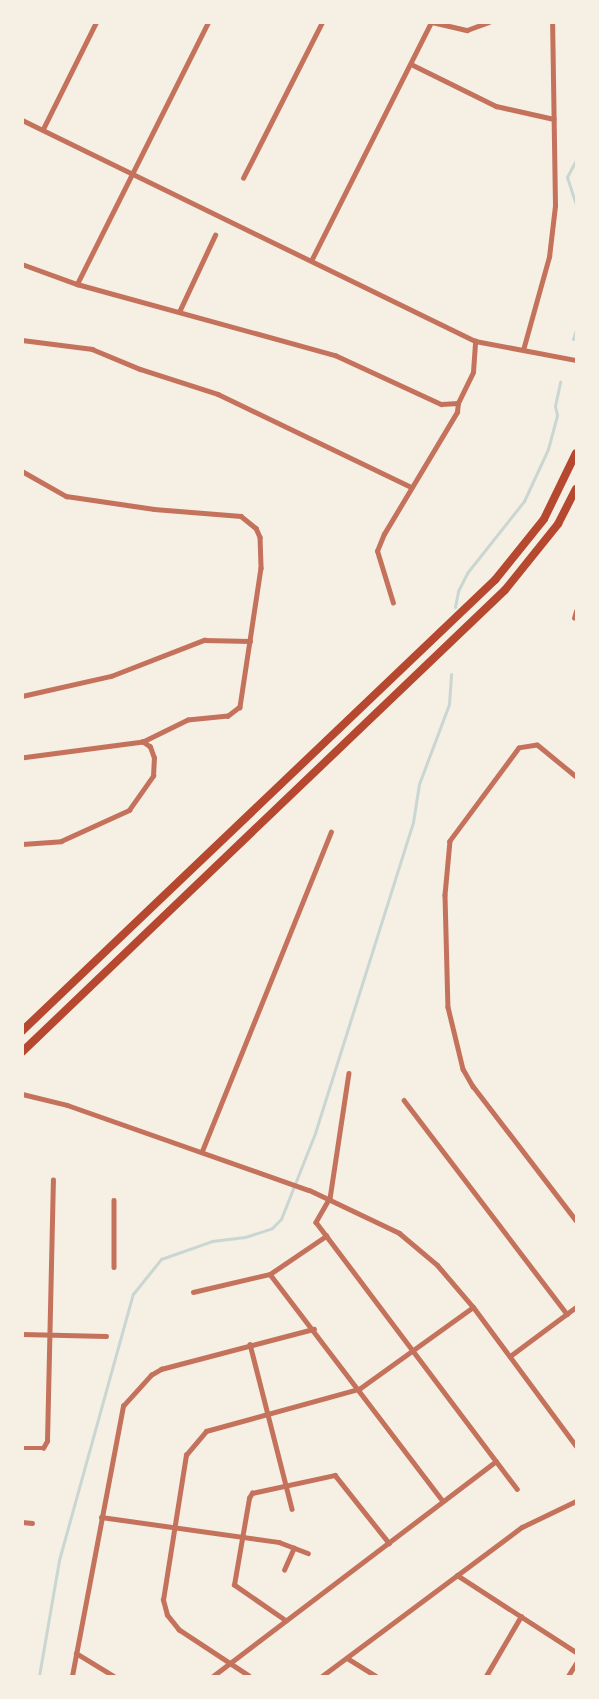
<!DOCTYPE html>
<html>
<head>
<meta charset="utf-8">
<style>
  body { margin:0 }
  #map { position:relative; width:599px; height:1699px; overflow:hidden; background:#f6efe4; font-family:"DM Sans",sans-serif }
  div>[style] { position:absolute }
  .stream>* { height:3px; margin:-1.5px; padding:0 1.5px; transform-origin:1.5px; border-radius:1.5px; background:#c9d6d2 }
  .minor>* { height:4.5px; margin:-2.25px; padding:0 2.25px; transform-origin:2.25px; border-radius:2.25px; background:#c5725c }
  .tertiary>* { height:5px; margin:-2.5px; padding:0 2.5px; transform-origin:2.5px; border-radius:2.5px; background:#c5725c }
  .motorway>* { height:8px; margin:-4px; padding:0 4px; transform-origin:4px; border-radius:4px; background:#b5482f }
  span { translate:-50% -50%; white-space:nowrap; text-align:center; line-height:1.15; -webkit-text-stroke:5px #f6efe4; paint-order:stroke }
  .frame { position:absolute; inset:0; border:24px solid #f6efe4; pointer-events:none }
</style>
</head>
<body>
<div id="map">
  <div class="stream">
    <i style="left:576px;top:160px;width:19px;rotate:118deg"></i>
    <i style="left:567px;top:177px;width:28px;rotate:72deg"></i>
    <i style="left:573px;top:339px;width:9px;rotate:-72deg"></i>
    <i style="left:455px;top:607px;width:16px;rotate:-79deg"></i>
    <i style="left:458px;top:591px;width:20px;rotate:-63deg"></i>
    <i style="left:467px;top:573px;width:92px;rotate:-51.6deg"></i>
    <i style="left:524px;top:501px;width:57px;rotate:-65.2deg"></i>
    <i style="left:548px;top:449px;width:35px;rotate:-75deg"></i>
    <i style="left:557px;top:415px;width:9px;rotate:-103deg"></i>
    <i style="left:555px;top:406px;width:25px;rotate:-78deg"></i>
    <i style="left:39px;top:1676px;width:118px;rotate:-80.2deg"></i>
    <i style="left:59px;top:1560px;width:276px;rotate:-74.5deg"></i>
    <i style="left:133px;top:1294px;width:45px;rotate:-51.3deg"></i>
    <i style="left:161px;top:1259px;width:54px;rotate:-19.4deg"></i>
    <i style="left:212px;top:1241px;width:33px;rotate:-7deg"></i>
    <i style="left:245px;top:1237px;width:28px;rotate:-18deg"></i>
    <i style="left:272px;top:1228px;width:13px;rotate:-45deg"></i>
    <i style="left:281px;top:1219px;width:92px;rotate:-68.4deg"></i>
    <i style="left:315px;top:1133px;width:326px;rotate:-72.5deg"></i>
    <i style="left:413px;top:822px;width:38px;rotate:-81deg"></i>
    <i style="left:419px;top:784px;width:85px;rotate:-69.4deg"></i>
    <i style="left:449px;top:704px;width:30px;rotate:-86deg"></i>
  </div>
  <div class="minor">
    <i style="left:432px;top:22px;width:36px;rotate:13deg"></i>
    <i style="left:467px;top:30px;width:23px;rotate:-20deg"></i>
    <i style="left:411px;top:64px;width:95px;rotate:26.3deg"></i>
    <i style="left:496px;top:106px;width:59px;rotate:12.6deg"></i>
    <i style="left:43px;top:129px;width:119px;rotate:-63.6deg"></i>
    <i style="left:243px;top:178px;width:175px;rotate:-63.1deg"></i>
    <i style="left:312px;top:259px;width:265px;rotate:-63.3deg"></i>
    <i style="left:22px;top:264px;width:59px;rotate:20deg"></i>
    <i style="left:77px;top:284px;width:268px;rotate:15.4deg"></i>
    <i style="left:335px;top:355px;width:117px;rotate:24.8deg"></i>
    <i style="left:441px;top:404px;width:17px;rotate:-3deg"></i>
    <i style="left:77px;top:284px;width:293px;rotate:-63.4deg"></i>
    <i style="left:179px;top:312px;width:85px;rotate:-64.9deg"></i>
    <i style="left:22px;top:340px;width:71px;rotate:7.3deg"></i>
    <i style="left:92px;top:349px;width:52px;rotate:22.6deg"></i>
    <i style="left:140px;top:369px;width:82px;rotate:17.8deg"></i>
    <i style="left:218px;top:394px;width:214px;rotate:25.7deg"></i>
    <i style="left:523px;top:350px;width:97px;rotate:-74.4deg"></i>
    <i style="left:549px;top:257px;width:51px;rotate:-83.3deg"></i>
    <i style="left:555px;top:206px;width:184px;rotate:-90.9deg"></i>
    <i style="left:22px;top:471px;width:51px;rotate:29.6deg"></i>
    <i style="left:66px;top:496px;width:89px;rotate:8.4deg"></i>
    <i style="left:154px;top:509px;width:87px;rotate:4.6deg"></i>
    <i style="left:241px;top:516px;width:19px;rotate:39deg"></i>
    <i style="left:256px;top:528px;width:10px;rotate:66deg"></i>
    <i style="left:260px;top:537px;width:31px;rotate:88deg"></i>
    <i style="left:261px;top:568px;width:141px;rotate:98.6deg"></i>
    <i style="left:240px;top:707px;width:15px;rotate:143deg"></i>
    <i style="left:228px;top:716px;width:40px;rotate:174.3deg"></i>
    <i style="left:188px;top:720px;width:50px;rotate:153.9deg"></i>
    <i style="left:143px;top:742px;width:122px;rotate:172.5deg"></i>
    <i style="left:393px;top:603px;width:54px;rotate:-107.1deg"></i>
    <i style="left:377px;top:551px;width:18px;rotate:-68deg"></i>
    <i style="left:384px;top:534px;width:142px;rotate:-59.1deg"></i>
    <i style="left:457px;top:412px;width:9px;rotate:-84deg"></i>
    <i style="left:458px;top:403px;width:34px;rotate:-64deg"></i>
    <i style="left:473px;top:372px;width:31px;rotate:-86deg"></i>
    <i style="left:574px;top:618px;width:7px;rotate:-74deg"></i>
    <i style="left:22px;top:696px;width:91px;rotate:-12.7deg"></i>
    <i style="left:111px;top:676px;width:100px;rotate:-21.2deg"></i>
    <i style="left:204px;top:640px;width:46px;rotate:1.2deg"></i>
    <i style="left:576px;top:777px;width:50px;rotate:-140.6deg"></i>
    <i style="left:537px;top:745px;width:18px;rotate:171deg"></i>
    <i style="left:519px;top:748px;width:116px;rotate:126.6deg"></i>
    <i style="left:450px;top:841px;width:54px;rotate:95.3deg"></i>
    <i style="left:445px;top:895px;width:112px;rotate:88.5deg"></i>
    <i style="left:448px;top:1007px;width:64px;rotate:76.4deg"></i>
    <i style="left:463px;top:1069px;width:20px;rotate:60deg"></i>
    <i style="left:473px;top:1086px;width:169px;rotate:52.5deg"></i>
    <i style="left:22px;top:844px;width:39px;rotate:-4deg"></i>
    <i style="left:61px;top:841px;width:75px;rotate:-24.5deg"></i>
    <i style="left:129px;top:810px;width:42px;rotate:-54.8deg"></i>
    <i style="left:153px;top:776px;width:18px;rotate:-87deg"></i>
    <i style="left:154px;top:758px;width:12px;rotate:-110deg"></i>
    <i style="left:150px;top:747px;width:9px;rotate:-144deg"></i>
    <i style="left:349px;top:1073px;width:126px;rotate:98.6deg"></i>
    <i style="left:330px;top:1198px;width:28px;rotate:120deg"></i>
    <i style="left:316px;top:1222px;width:334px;rotate:53deg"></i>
    <i style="left:404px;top:1100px;width:269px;rotate:52.7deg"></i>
    <i style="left:202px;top:1151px;width:344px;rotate:-68deg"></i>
    <i style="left:114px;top:1200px;width:67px;rotate:90deg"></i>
    <i style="left:270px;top:1274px;width:285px;rotate:52.7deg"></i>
    <i style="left:193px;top:1292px;width:79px;rotate:-13.2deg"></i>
    <i style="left:270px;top:1274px;width:68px;rotate:-34.2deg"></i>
    <i style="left:22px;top:1334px;width:84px;rotate:1.4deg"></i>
    <i style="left:250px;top:1344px;width:170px;rotate:75.7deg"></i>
    <i style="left:22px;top:1448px;width:21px"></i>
    <i style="left:43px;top:1448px;width:8px;rotate:-60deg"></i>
    <i style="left:47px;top:1441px;width:261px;rotate:-88.7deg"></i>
    <i style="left:101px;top:1517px;width:180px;rotate:8deg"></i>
    <i style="left:279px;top:1542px;width:31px;rotate:21deg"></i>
    <i style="left:22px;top:1522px;width:10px;rotate:6deg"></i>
    <i style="left:284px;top:1570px;width:24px;rotate:-66deg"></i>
    <i style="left:457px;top:1575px;width:142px;rotate:32.9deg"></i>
    <i style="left:286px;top:1621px;width:63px;rotate:-145.3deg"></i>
    <i style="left:234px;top:1585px;width:88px;rotate:-80.2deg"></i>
    <i style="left:249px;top:1498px;width:6px;rotate:-59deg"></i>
    <i style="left:252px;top:1493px;width:85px;rotate:-12.2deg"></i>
    <i style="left:335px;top:1475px;width:87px;rotate:51.5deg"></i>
    <i style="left:76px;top:1653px;width:44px;rotate:31.2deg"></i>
    <i style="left:347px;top:1658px;width:34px;rotate:32deg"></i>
    <i style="left:72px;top:1676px;width:275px;rotate:-79.3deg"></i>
    <i style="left:123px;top:1406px;width:42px;rotate:-47.9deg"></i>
    <i style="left:151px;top:1375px;width:12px;rotate:-31deg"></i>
    <i style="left:161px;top:1369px;width:158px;rotate:-14.7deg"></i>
    <i style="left:213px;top:1676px;width:355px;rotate:-37.2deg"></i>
    <i style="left:249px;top:1676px;width:84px;rotate:-146.7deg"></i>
    <i style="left:179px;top:1630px;width:19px;rotate:-129deg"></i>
    <i style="left:167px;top:1615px;width:16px;rotate:-105deg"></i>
    <i style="left:163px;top:1600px;width:147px;rotate:-81deg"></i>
    <i style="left:186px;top:1455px;width:31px;rotate:-50deg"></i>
    <i style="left:206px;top:1431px;width:159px;rotate:-15.4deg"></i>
    <i style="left:359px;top:1389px;width:140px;rotate:-35.7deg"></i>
    <i style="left:322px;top:1676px;width:249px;rotate:-36.7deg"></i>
    <i style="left:522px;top:1527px;width:60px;rotate:-25.7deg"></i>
    <i style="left:486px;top:1676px;width:69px;rotate:-59.7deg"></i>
    <i style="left:568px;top:1676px;width:15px;rotate:-58deg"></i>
  </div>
  <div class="tertiary">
    <i style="left:22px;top:120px;width:504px;rotate:26.01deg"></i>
    <i style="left:475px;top:341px;width:103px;rotate:10.7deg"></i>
    <i style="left:22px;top:1094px;width:46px;rotate:13.7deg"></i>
    <i style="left:67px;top:1105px;width:256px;rotate:19.4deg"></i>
    <i style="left:309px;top:1190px;width:100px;rotate:25.5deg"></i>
    <i style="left:399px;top:1233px;width:50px;rotate:40.1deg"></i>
    <i style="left:437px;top:1265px;width:55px;rotate:49.4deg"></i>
    <i style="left:473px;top:1307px;width:173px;rotate:53.5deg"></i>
    <i style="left:510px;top:1356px;width:82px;rotate:-36.6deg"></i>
  </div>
  <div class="motorway">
    <i style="left:22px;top:1031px;width:654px;rotate:-43.64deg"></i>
    <i style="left:495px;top:580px;width:78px;rotate:-51.2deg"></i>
    <i style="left:544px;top:519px;width:73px;rotate:-64.1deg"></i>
    <i style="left:22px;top:1052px;width:668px;rotate:-43.73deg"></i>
    <i style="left:505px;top:590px;width:85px;rotate:-51.2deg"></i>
    <i style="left:558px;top:524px;width:39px;rotate:-63deg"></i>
  </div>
  <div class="frame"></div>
</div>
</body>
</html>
